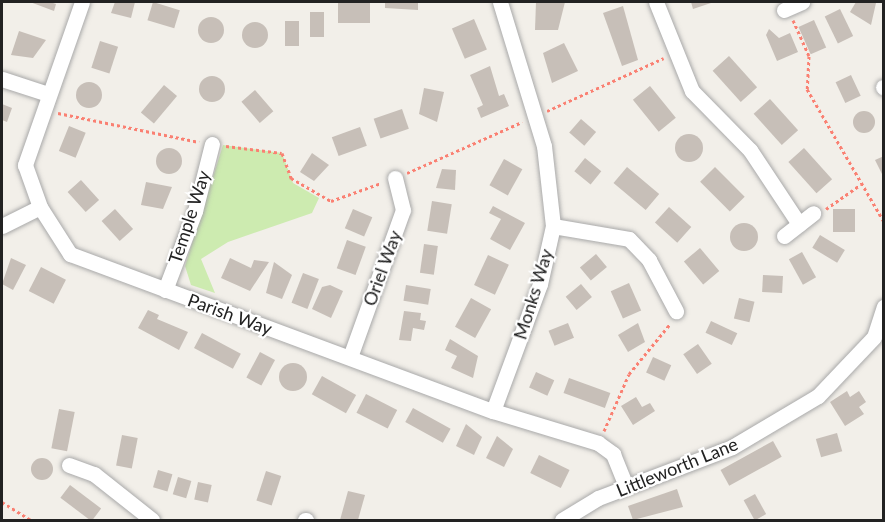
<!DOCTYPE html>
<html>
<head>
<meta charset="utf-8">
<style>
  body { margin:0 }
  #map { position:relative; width:885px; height:522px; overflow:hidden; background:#f2efe9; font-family:Lato,sans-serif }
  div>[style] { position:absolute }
  .grass>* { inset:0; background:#cdebb0 }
  .building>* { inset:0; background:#c7bfb8; transform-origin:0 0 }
  .round { border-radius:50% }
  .path>* { height:3px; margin-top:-1.5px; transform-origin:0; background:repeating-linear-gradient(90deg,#fa8072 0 3px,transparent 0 6px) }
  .roads { filter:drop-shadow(0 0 2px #a9a9a9) drop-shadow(0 0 2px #a9a9a9) }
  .street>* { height:15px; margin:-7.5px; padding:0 7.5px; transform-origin:7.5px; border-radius:7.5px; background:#fff }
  span { translate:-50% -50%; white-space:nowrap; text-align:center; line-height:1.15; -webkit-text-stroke:4.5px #fff; paint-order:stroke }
  .street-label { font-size:18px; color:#222 }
  .frame { position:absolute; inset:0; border:3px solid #222; pointer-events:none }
</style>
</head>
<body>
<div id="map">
  <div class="grass">
    <i style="clip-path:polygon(223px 145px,282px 153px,293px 183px,319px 198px,312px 213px,228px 242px,201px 259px,215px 293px,191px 285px,185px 266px)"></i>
  </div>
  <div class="building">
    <i style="clip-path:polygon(30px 2px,50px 2px,56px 4px,54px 11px)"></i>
    <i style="clip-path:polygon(115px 2px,135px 2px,131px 18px,111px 13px)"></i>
    <i style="left:153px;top:2px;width:28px;height:19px;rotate:17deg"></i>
    <i style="left:338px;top:2px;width:32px;height:21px"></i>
    <i style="clip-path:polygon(385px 2px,418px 2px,418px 10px,385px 8px)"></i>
    <i style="clip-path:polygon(536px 2px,565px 2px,558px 30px,535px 30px)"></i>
    <i style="clip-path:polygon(691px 2px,710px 2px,711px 3px,693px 9px)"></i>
    <i style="clip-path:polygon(856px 2px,876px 3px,871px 25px,850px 12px)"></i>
    <i style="clip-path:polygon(623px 6px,638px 60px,622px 66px,603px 13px)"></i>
    <i style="left:840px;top:9px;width:30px;height:17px;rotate:64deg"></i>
    <i style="left:310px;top:12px;width:14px;height:25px"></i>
    <i class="round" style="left:198px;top:17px;width:26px;height:26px"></i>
    <i style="left:474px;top:19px;width:33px;height:24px;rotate:67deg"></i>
    <i style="left:814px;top:20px;width:30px;height:17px;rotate:66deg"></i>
    <i style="left:285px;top:21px;width:14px;height:25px"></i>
    <i class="round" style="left:242px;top:22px;width:26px;height:26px"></i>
    <i style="clip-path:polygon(769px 29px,779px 38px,790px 33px,798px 52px,777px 61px,766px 35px)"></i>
    <i style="clip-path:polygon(19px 31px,46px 40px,33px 58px,11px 55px)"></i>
    <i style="left:100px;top:41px;width:19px;height:28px;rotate:18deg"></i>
    <i style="clip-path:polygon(564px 43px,578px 71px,552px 83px,543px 53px)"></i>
    <i style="left:729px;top:56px;width:42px;height:22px;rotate:48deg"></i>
    <i style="clip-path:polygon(490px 66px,499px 96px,504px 94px,509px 106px,481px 118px,477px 108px,483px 105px,470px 75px)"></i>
    <i style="left:851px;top:75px;width:23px;height:17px;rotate:65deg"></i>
    <i class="round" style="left:199px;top:76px;width:26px;height:26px"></i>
    <i class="round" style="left:76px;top:82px;width:26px;height:26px"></i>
    <i style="left:164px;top:85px;width:17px;height:36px;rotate:40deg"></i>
    <i style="left:650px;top:86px;width:41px;height:22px;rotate:51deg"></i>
    <i style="clip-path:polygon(424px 88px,444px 92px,437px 122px,419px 114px)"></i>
    <i style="left:255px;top:90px;width:28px;height:18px;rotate:49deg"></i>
    <i style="left:770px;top:99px;width:42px;height:22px;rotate:48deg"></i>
    <i style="clip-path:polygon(2px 104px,12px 108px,7px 122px,2px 120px)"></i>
    <i style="left:402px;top:109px;width:21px;height:30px;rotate:71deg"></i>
    <i class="round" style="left:853px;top:111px;width:22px;height:22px"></i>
    <i style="left:581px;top:119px;width:20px;height:18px;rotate:41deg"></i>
    <i style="left:69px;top:126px;width:18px;height:27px;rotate:22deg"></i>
    <i style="left:360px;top:127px;width:20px;height:30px;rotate:70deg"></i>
    <i class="round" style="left:675px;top:134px;width:28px;height:28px"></i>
    <i style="left:804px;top:148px;width:42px;height:21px;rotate:48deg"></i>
    <i class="round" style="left:156px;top:148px;width:26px;height:26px"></i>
    <i style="clip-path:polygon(312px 153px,329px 165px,314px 181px,300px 172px)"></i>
    <i style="clip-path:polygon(884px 156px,884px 178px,875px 160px)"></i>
    <i style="left:585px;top:158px;width:21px;height:17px;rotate:39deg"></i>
    <i style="left:504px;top:159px;width:21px;height:30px;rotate:29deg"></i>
    <i style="left:627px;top:167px;width:42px;height:21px;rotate:40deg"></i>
    <i style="left:715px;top:167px;width:42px;height:21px;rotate:45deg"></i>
    <i style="clip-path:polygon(442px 169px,456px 170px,455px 190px,436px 188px)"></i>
    <i style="left:81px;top:180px;width:27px;height:18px;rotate:48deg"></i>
    <i style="clip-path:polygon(146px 182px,172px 187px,163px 209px,141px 205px)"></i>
    <i style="left:432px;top:201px;width:20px;height:30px;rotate:9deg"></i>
    <i style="clip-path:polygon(493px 206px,525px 223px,510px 250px,490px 239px,501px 219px,489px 213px)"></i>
    <i style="left:669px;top:207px;width:30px;height:21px;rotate:42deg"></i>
    <i style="left:115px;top:209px;width:27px;height:18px;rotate:48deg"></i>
    <i style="left:353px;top:209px;width:21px;height:21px;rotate:23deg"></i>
    <i style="left:833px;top:209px;width:22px;height:23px"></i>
    <i class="round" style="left:730px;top:223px;width:28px;height:28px"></i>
    <i style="left:820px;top:235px;width:29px;height:15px;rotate:31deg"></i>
    <i style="left:347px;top:240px;width:20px;height:30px;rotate:20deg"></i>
    <i style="left:424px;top:244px;width:14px;height:29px;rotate:8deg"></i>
    <i style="left:700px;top:248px;width:30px;height:21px;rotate:50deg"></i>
    <i style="left:802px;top:252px;width:29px;height:15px;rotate:61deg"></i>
    <i style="left:596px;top:254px;width:17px;height:21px;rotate:50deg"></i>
    <i style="left:488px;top:255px;width:23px;height:33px;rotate:25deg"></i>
    <i style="clip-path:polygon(11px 258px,26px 265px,13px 290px,2px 284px)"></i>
    <i style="clip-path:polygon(230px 258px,251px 268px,254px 260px,269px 262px,250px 291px,221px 278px)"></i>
    <i style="clip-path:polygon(274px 262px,292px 275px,282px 299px,266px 293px)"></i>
    <i style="left:41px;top:267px;width:28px;height:27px;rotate:27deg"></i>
    <i style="left:303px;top:273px;width:17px;height:32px;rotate:21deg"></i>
    <i style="left:763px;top:275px;width:20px;height:17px;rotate:3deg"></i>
    <i style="left:629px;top:283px;width:30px;height:20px;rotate:66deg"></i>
    <i style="left:581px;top:284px;width:17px;height:20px;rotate:50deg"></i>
    <i style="clip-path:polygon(330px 285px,343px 291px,331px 318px,312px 309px,322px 287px)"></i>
    <i style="left:406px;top:285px;width:25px;height:16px;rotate:9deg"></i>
    <i style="left:471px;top:298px;width:23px;height:33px;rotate:29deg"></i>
    <i style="left:739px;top:298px;width:16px;height:21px;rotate:14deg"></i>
    <i style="clip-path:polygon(148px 310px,159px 315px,157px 319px,188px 332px,179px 350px,138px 328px)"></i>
    <i style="clip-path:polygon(404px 311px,421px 313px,420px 320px,426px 321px,424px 330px,413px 328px,411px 341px,399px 340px)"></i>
    <i style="left:711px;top:321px;width:29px;height:13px;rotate:25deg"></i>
    <i style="left:568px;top:323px;width:16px;height:21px;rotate:68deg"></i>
    <i style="clip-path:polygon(638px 323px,645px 342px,628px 352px,618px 335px)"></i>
    <i style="left:202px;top:333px;width:44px;height:17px;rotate:28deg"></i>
    <i style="clip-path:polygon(450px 339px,478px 356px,473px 378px,451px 368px,457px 356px,445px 350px)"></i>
    <i style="left:698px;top:344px;width:24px;height:18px;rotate:55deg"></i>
    <i style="left:260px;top:352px;width:17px;height:29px;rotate:28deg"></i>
    <i style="left:653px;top:357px;width:20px;height:17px;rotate:24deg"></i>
    <i class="round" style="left:279px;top:363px;width:28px;height:28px"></i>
    <i style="left:536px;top:372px;width:20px;height:17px;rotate:24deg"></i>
    <i style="left:322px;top:376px;width:39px;height:21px;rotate:29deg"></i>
    <i style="left:569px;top:378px;width:44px;height:16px;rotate:20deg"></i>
    <i style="clip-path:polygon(847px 391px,850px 397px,859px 391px,866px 402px,859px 407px,864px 414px,845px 426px,830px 402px)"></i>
    <i style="left:366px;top:394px;width:35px;height:21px;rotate:27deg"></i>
    <i style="clip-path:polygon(636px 397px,642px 407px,650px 403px,655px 411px,633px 425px,621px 406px)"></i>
    <i style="left:413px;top:408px;width:43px;height:16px;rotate:29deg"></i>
    <i style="left:59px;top:409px;width:16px;height:40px;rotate:11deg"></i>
    <i style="clip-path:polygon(466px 424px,482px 437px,474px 455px,456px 446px)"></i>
    <i style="left:837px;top:433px;width:19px;height:22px;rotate:74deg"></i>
    <i style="left:122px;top:435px;width:16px;height:31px;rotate:11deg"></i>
    <i style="clip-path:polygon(497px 436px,513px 449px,504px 467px,486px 458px)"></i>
    <i style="left:773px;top:441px;width:18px;height:60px;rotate:61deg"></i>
    <i style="left:539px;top:455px;width:34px;height:20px;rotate:26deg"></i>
    <i class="round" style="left:31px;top:458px;width:22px;height:22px"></i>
    <i style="left:158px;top:470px;width:15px;height:18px;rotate:16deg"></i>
    <i style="left:266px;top:471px;width:16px;height:31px;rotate:18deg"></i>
    <i style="left:178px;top:477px;width:14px;height:18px;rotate:17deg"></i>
    <i style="left:198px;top:482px;width:14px;height:18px;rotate:12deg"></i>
    <i style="left:70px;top:485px;width:39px;height:16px;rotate:37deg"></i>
    <i style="clip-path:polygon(677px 489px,683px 507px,633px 520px,628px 506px)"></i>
    <i style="clip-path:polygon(348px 491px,365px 495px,358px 520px,340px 520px)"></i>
    <i style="left:755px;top:494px;width:23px;height:13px;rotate:61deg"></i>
  </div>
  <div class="path">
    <i style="left:793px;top:20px;width:39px;rotate:66deg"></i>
    <i style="left:809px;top:56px;width:33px;rotate:93deg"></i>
    <i style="left:807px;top:89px;width:154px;rotate:59.9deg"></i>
    <i style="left:547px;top:111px;width:128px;rotate:-24.4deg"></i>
    <i style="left:58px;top:113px;width:144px;rotate:11.6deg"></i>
    <i style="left:226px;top:146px;width:56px;rotate:7.1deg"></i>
    <i style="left:282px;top:153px;width:27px;rotate:70deg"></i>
    <i style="left:291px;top:178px;width:46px;rotate:29.9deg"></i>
    <i style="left:331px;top:201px;width:53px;rotate:-19.8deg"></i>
    <i style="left:407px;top:173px;width:126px;rotate:-23.9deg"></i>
    <i style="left:826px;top:209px;width:42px;rotate:-35.2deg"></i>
    <i style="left:604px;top:431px;width:62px;rotate:-66.3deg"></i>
    <i style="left:629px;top:374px;width:65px;rotate:-50.6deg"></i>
    <i style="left:2px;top:502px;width:34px;rotate:32deg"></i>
  </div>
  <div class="roads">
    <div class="street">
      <i style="left:82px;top:2px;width:173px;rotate:109.3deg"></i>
      <i style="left:25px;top:165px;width:45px;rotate:70.3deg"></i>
      <i style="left:40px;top:207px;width:56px;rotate:57.4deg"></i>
      <i style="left:70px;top:254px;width:451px;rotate:20.4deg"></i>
      <i style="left:493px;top:411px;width:110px;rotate:16.9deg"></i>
      <i style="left:598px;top:443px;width:19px;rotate:36deg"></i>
      <i style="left:613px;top:454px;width:35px;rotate:68deg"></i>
      <i style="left:656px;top:2px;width:96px;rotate:68deg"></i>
      <i style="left:692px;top:91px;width:83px;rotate:45.5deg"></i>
      <i style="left:750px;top:150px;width:89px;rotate:56.5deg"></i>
      <i style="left:784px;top:10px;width:20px;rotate:-24deg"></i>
      <i style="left:2px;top:79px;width:48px;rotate:18.1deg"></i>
      <i style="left:883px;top:87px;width:1px;rotate:45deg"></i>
      <i style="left:2px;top:226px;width:42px;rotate:-26.6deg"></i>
      <i style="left:553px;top:226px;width:77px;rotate:9.7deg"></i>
      <i style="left:629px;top:239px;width:29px;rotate:46deg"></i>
      <i style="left:649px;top:260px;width:58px;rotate:62.1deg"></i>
      <i style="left:784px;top:236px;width:37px;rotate:-38deg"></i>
      <i style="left:165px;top:290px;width:85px;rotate:-69.2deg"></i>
      <i style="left:195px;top:211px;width:69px;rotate:-75.8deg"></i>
      <i style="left:350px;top:357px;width:156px;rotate:-70.2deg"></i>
      <i style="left:403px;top:210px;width:33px;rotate:-104deg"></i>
      <i style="left:493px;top:411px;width:135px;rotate:-69.7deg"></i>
      <i style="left:540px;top:284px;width:59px;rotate:-77.4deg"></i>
      <i style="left:553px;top:226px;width:81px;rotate:-96.4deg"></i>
      <i style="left:544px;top:146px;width:151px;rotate:-107deg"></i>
      <i style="left:69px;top:465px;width:27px;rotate:20deg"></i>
      <i style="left:94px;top:474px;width:74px;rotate:38.4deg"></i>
      <i style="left:305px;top:520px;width:1px"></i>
      <i style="left:562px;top:520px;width:42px;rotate:-31.4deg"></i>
      <i style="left:598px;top:498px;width:143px;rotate:-20.8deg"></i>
      <i style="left:732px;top:447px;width:100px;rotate:-30.7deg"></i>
      <i style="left:818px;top:396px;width:81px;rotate:-46.5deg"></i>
      <i style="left:874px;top:337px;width:32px;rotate:-72deg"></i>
    </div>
  </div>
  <div class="street-label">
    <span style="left:189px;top:217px;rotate:-72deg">Temple Way</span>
    <span style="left:382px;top:268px;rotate:-70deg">Oriel Way</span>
    <span style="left:533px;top:294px;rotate:-73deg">Monks Way</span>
    <span style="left:230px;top:314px;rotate:20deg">Parish Way</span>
    <span style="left:677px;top:467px;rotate:-22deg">Littleworth Lane</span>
  </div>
  <div class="frame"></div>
</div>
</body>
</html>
